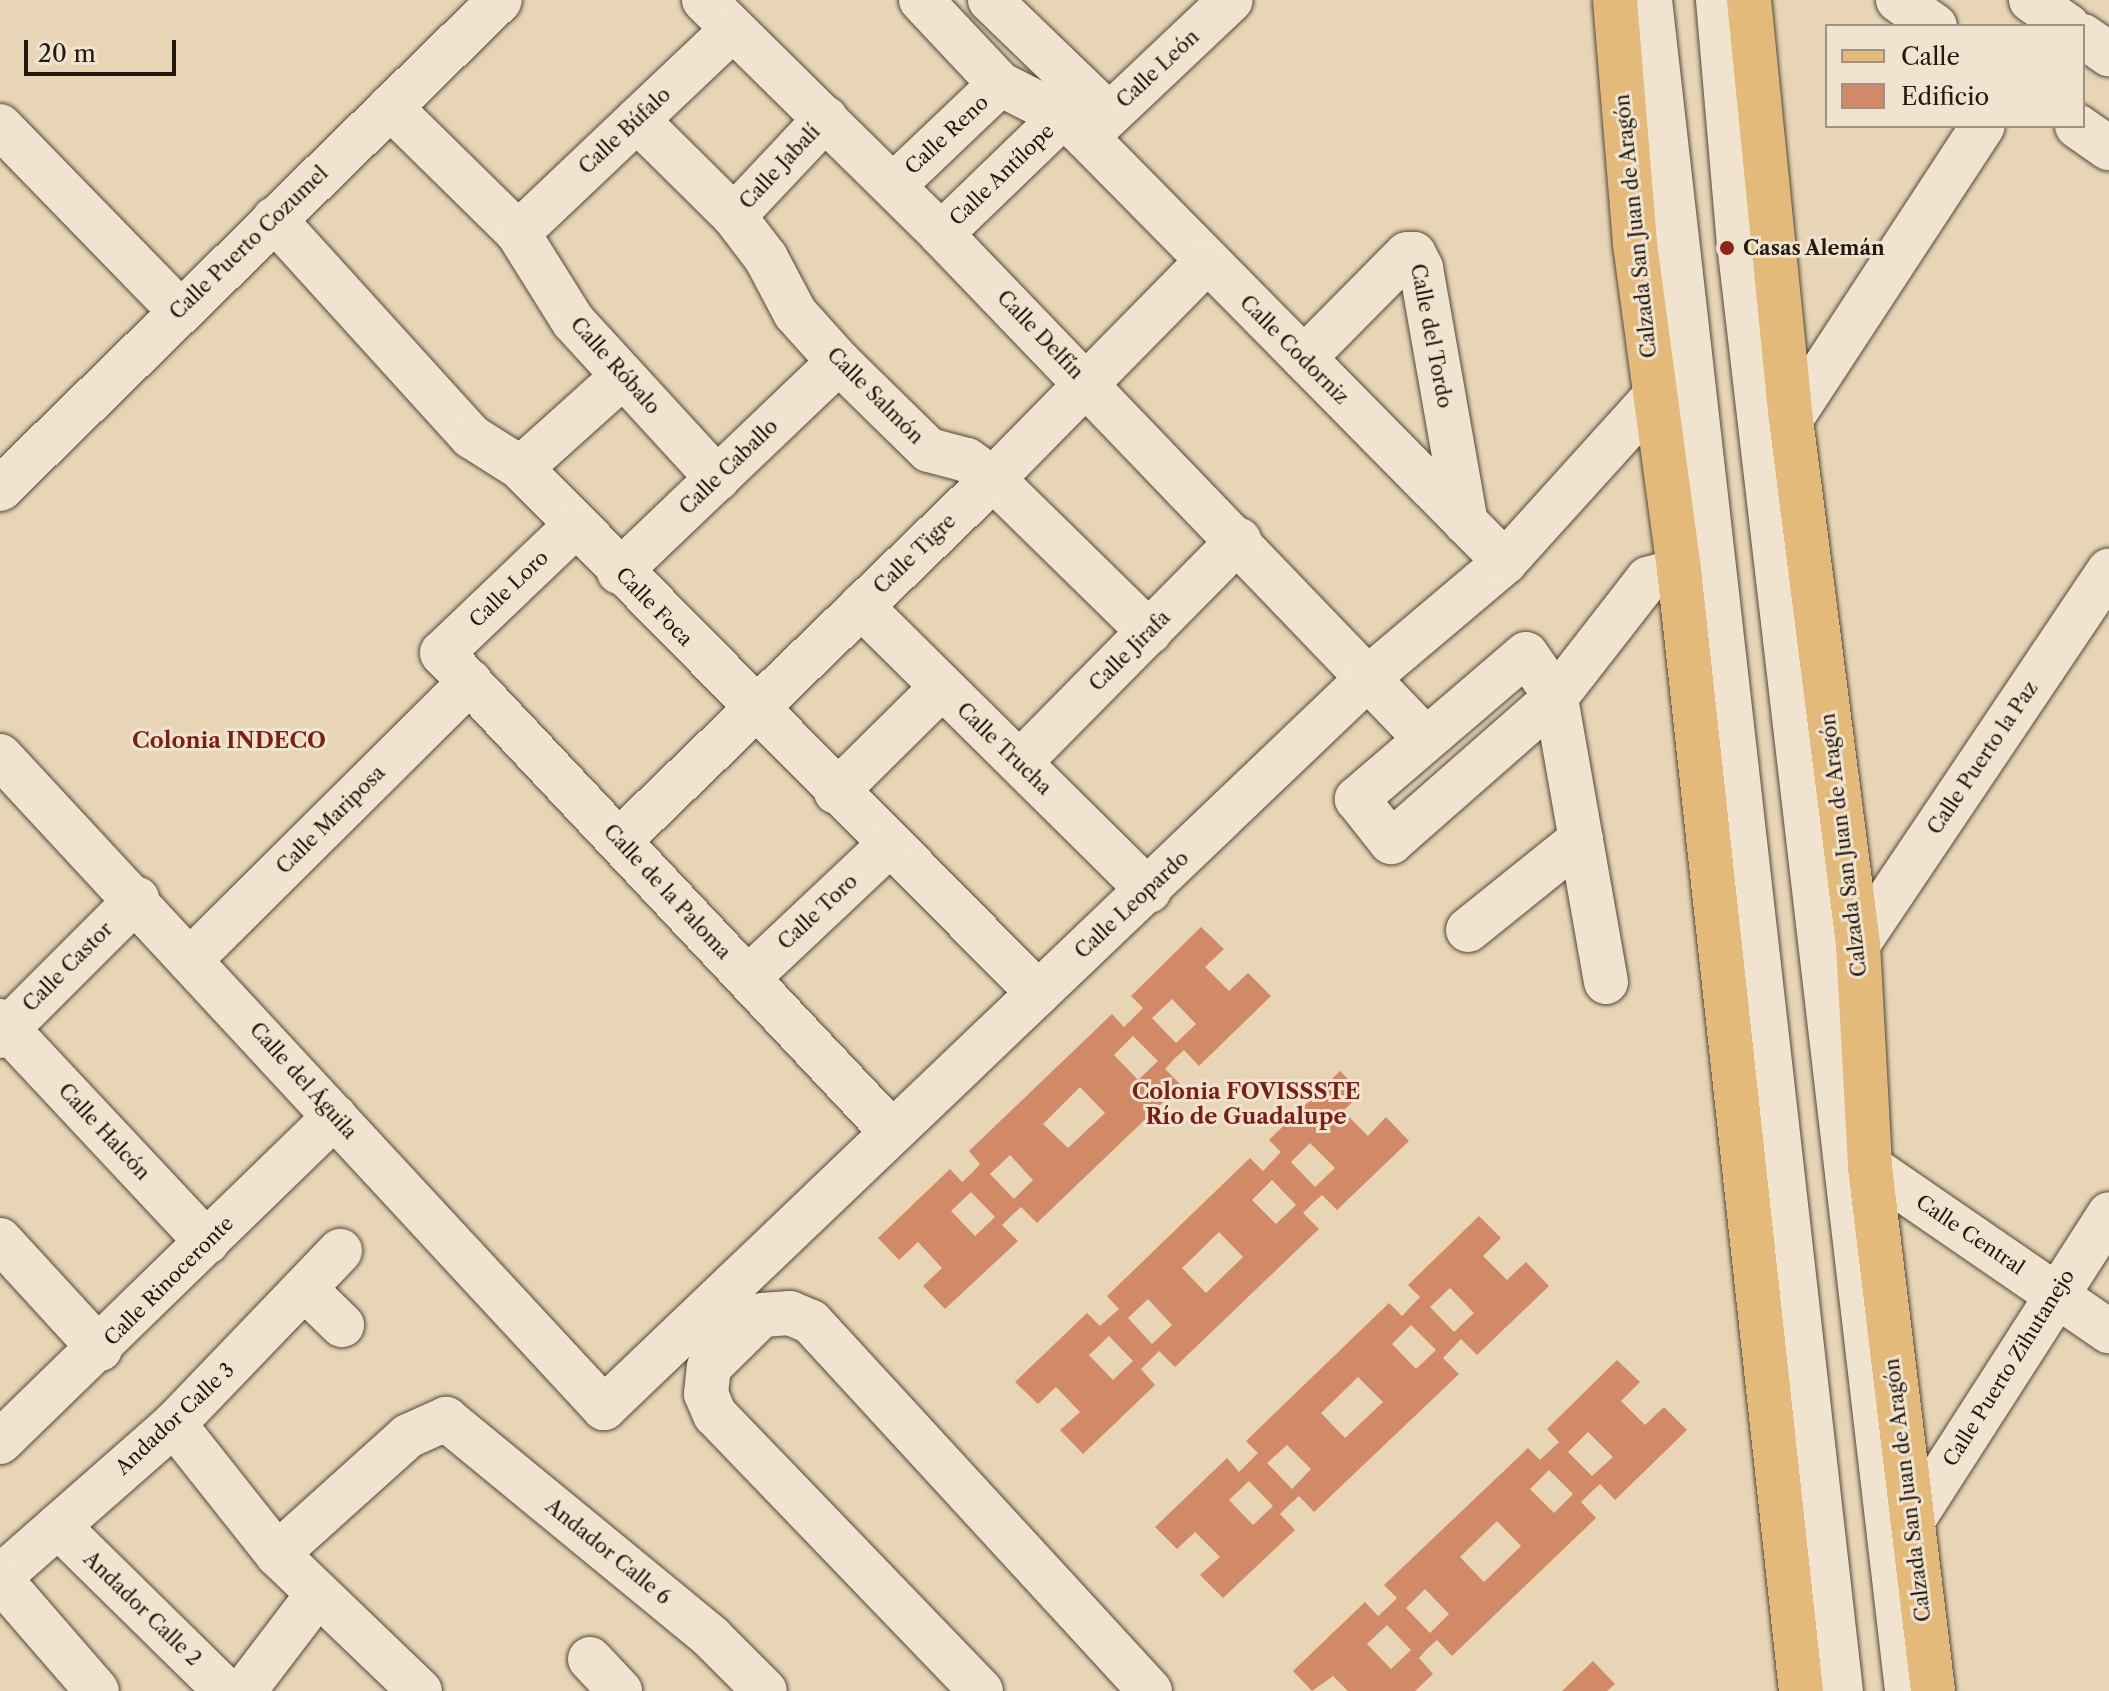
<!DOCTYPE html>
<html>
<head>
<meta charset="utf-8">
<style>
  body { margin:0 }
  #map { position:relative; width:2109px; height:1691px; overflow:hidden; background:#e8d5b6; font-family:"Libre Caslon Text",serif }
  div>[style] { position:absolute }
  .building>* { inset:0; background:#d18968 }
  .roads { filter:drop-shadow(0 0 2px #544839) drop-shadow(0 0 2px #544839) }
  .minor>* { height:44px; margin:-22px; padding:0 22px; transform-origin:22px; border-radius:22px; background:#f0e4d0 }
  .major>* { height:44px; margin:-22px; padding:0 22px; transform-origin:22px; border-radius:22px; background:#e4ba7b }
  .dots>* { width:22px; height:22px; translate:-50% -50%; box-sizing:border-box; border:4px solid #f0e4d0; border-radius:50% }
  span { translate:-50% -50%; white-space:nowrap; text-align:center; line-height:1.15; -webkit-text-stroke:6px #f0e4d0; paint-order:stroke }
  .street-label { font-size:20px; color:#22190f }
  .poi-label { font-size:20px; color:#22190f; font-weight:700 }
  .left { translate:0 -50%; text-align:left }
  .neighbourhood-label { font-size:22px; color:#7a1f14; font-weight:700 }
  .legend { position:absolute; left:1825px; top:24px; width:260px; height:104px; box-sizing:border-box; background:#f0e4d0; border:2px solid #9e9383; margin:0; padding:10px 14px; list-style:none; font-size:24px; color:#22190f }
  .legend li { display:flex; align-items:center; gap:16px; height:40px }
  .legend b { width:40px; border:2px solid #9e9383 }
  .scale { position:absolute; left:24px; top:40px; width:152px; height:36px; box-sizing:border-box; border:4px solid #22190f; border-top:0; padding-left:10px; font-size:24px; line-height:28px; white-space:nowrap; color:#22190f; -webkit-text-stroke:6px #f0e4d0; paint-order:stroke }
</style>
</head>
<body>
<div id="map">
  <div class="building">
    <i style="clip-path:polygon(evenodd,1201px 927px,1224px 949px,1205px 967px,1229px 991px,1248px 973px,1271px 996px,1199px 1066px,1184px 1050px,1174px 1059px,1165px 1069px,1181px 1085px,1037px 1223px,1021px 1207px,1011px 1216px,1002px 1225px,1018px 1241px,945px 1309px,923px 1286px,942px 1268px,918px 1242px,899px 1260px,878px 1238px,950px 1169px,962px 1182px,972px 1173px,980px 1164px,969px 1151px,1112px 1014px,1124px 1027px,1143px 1008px,1131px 996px,1201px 927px,1172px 999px,1196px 1024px,1176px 1043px,1152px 1018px,1172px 999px,1201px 927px,1133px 1036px,1158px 1061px,1138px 1080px,1114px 1055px,1133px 1036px,1201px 927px,1080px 1087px,1105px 1113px,1068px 1148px,1043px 1124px,1080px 1087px,1201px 927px,1010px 1155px,1033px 1180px,1014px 1199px,990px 1174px,1010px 1155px,1201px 927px,971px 1192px,995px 1217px,975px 1236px,951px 1211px,971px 1192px)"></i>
    <i style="clip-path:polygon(evenodd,1340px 1071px,1362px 1093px,1343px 1111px,1368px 1136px,1386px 1117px,1409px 1141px,1337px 1210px,1322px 1195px,1312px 1204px,1303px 1213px,1319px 1229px,1175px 1367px,1159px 1351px,1141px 1369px,1155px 1385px,1083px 1454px,1060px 1430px,1080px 1412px,1056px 1387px,1038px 1404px,1015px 1382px,1087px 1313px,1100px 1326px,1110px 1317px,1119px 1309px,1107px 1296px,1250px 1158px,1263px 1171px,1281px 1152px,1269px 1140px,1340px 1071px,1310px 1143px,1335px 1168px,1315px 1187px,1291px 1162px,1310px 1143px,1340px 1071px,1272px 1180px,1296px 1205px,1276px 1224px,1252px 1200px,1272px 1180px,1340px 1071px,1219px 1232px,1243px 1257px,1206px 1293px,1182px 1268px,1219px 1232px,1340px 1071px,1148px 1299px,1172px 1325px,1152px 1344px,1128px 1318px,1148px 1299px,1340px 1071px,1109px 1336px,1133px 1361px,1113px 1380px,1089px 1355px,1109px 1336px)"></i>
    <i style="clip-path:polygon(evenodd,1479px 1216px,1501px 1238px,1483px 1256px,1507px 1280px,1526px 1262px,1549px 1286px,1477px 1355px,1461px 1339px,1443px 1358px,1459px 1374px,1314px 1512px,1299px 1496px,1289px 1505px,1280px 1514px,1295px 1530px,1223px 1598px,1200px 1575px,1220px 1557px,1195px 1532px,1177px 1549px,1155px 1527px,1227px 1458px,1239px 1472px,1258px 1453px,1246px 1441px,1389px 1303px,1402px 1316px,1420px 1297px,1408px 1285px,1479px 1216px,1450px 1288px,1474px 1313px,1454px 1332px,1430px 1307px,1450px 1288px,1479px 1216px,1411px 1325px,1436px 1350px,1416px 1369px,1392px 1344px,1411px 1325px,1479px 1216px,1358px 1377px,1383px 1402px,1345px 1438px,1321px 1413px,1358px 1377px,1479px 1216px,1287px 1445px,1311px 1469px,1292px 1489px,1267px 1463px,1287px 1445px,1479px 1216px,1249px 1481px,1273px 1506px,1253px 1525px,1229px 1500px,1249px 1481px)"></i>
    <i style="clip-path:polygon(evenodd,1617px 1360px,1640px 1382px,1621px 1401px,1645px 1425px,1664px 1407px,1687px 1430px,1615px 1500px,1600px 1484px,1590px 1493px,1581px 1502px,1596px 1518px,1452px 1656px,1437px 1640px,1427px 1649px,1419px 1658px,1433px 1674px,1415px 1691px,1348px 1691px,1333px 1676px,1312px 1691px,1293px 1671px,1365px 1602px,1378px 1616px,1388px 1607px,1397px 1598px,1384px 1585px,1528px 1448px,1540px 1460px,1559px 1442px,1547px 1429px,1617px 1360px,1588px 1432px,1613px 1457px,1592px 1476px,1568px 1452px,1588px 1432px,1617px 1360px,1549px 1470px,1573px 1494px,1554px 1513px,1530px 1489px,1549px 1470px,1617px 1360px,1497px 1521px,1521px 1546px,1484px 1582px,1460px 1557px,1497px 1521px,1617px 1360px,1425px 1589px,1449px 1614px,1430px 1633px,1406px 1608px,1425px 1589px,1617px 1360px,1387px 1625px,1411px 1650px,1391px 1669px,1367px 1644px,1387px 1625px)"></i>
    <i style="clip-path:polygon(1593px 1661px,1615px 1684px,1607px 1691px,1562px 1691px)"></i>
  </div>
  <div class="roads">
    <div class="minor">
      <i style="left:704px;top:0;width:333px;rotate:44.6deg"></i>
      <i style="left:941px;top:234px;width:697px;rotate:46.16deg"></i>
      <i style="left:921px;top:0;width:115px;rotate:46.8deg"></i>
      <i style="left:1000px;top:84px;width:71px;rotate:26.9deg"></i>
      <i style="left:1063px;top:116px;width:31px;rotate:42deg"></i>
      <i style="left:1086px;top:137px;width:597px;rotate:45.41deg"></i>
      <i style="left:990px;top:0;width:165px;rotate:44deg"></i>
      <i style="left:1650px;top:0;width:1702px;rotate:83.56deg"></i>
      <i style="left:1718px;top:0;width:244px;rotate:85.1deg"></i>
      <i style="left:1739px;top:243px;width:1458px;rotate:83.38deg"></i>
      <i style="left:1898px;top:0;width:45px;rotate:35.1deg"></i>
      <i style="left:2031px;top:0;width:45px;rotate:35.1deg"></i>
      <i style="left:2083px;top:36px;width:32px;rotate:35deg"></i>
      <i style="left:390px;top:107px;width:180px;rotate:44.5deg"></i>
      <i style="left:518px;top:233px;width:104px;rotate:58deg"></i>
      <i style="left:573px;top:321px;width:214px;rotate:47.5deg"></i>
      <i style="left:637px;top:120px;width:136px;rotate:44.7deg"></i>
      <i style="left:734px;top:216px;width:53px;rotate:52.7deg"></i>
      <i style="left:766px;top:258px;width:62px;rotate:62.2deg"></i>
      <i style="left:795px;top:313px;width:66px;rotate:48.1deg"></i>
      <i style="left:839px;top:362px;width:126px;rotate:44.4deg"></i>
      <i style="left:929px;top:450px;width:39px;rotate:15deg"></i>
      <i style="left:967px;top:460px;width:32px;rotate:36deg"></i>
      <i style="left:993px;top:479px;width:219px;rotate:44.4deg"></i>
      <i style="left:0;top:126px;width:257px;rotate:45.8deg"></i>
      <i style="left:2077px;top:126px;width:39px;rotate:35deg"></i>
      <i style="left:1086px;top:137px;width:199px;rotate:-43.4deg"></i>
      <i style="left:894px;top:185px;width:146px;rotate:-43.6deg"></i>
      <i style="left:734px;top:216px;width:134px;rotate:-46.8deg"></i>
      <i style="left:274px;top:219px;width:294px;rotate:47.8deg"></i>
      <i style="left:472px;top:437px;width:58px;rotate:32.3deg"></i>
      <i style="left:521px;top:468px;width:737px;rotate:45.44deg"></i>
      <i style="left:518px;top:233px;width:296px;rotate:-43.5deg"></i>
      <i style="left:941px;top:234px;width:170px;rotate:-44deg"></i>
      <i style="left:1304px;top:358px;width:146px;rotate:-45.3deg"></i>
      <i style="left:1407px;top:254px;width:7px"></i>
      <i style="left:1414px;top:254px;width:16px;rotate:63deg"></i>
      <i style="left:1421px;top:268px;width:259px;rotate:80deg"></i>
      <i style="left:1791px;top:419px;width:350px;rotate:-56.8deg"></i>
      <i style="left:521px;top:468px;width:137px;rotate:-42deg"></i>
      <i style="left:0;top:489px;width:699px;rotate:-44.36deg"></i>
      <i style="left:576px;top:525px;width:185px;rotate:136.3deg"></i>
      <i style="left:442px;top:653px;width:656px;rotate:46.79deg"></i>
      <i style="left:619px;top:572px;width:304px;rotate:-43.7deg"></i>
      <i style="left:861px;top:606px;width:405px;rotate:44.7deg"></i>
      <i style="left:0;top:756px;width:889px;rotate:47.19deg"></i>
      <i style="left:604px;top:1408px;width:1058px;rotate:-43.7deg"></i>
      <i style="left:1369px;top:677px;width:178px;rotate:-40.2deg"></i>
      <i style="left:1505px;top:562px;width:222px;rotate:-47.9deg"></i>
      <i style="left:1020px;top:762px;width:312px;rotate:-45.4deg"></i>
      <i style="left:836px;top:792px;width:148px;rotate:-44.7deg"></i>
      <i style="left:619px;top:841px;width:520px;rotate:-44.07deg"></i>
      <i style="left:993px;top:479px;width:303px;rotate:-45.5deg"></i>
      <i style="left:1468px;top:930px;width:145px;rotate:-38.8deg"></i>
      <i style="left:1858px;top:944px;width:450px;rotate:-56.1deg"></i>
      <i style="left:192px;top:958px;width:392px;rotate:-44.8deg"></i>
      <i style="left:748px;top:978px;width:194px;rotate:-43.3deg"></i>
      <i style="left:1606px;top:982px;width:289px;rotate:-100deg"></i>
      <i style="left:1556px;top:697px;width:52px;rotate:-124.9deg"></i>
      <i style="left:1526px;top:654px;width:223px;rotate:139.4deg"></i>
      <i style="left:1357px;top:799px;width:55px;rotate:51.7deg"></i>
      <i style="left:1391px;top:842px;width:220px;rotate:-41.3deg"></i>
      <i style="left:1556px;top:697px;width:150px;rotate:-52.1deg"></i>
      <i style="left:1648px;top:579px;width:32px;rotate:-16deg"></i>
      <i style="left:0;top:1021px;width:303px;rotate:46.9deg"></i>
      <i style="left:0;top:1036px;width:194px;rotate:-45deg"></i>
      <i style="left:1870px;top:1167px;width:290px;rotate:34.5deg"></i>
      <i style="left:0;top:1240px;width:148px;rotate:47.5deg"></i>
      <i style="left:307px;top:1291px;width:49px;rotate:44.2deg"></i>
      <i style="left:174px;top:1424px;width:166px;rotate:51.6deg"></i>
      <i style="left:277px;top:1554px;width:198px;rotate:43.8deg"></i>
      <i style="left:0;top:1442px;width:467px;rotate:-44.2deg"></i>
      <i style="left:1911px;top:1523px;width:367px;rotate:-57.3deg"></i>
      <i style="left:58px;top:1526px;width:235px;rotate:44.5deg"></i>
      <i style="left:277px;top:1554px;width:176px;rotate:-42deg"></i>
      <i style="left:408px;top:1436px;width:42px;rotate:-24.1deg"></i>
      <i style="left:446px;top:1419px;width:343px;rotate:39.4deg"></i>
      <i style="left:711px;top:1637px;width:76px;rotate:45deg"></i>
      <i style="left:0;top:1577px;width:232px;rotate:-41.3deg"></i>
      <i style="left:174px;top:1424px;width:240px;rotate:-46.2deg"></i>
      <i style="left:0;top:1579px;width:148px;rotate:49.1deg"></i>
      <i style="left:590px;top:1659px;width:44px;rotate:46.8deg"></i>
      <i style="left:244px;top:1691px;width:122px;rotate:-52.7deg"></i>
      <i style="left:981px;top:1691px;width:383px;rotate:-133.9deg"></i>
      <i style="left:715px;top:1415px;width:23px;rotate:-113deg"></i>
      <i style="left:706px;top:1394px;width:27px;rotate:-84deg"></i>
      <i style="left:709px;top:1367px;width:74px;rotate:-44.5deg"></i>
      <i style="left:762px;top:1315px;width:28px;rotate:-4deg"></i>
      <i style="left:790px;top:1313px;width:23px;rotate:23deg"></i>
      <i style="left:811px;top:1322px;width:501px;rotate:47.43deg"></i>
    </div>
    <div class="major">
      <i style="left:1615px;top:0;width:245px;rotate:85.3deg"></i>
      <i style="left:1635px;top:244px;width:329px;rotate:82.3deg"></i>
      <i style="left:1679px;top:570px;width:1128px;rotate:83.79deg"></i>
      <i style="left:1749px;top:0;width:421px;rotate:84.3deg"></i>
      <i style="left:1791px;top:419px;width:529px;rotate:82.73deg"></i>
      <i style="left:1858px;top:944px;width:223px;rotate:86.9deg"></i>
      <i style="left:1870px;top:1167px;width:528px;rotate:83.14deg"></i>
    </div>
  </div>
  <div class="dots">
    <i style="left:1727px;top:248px;background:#8f2418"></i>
  </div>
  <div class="street-label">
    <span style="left:1158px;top:69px;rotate:-43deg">Calle León</span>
    <span style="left:625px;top:131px;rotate:-43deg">Calle Búfalo</span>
    <span style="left:947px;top:135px;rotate:-43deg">Calle Reno</span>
    <span style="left:780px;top:167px;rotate:-47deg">Calle Jabalí</span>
    <span style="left:1002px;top:175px;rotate:-44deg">Calle Antílope</span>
    <span style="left:1636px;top:226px;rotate:-96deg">Calzada San Juan de Aragón</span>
    <span style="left:249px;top:243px;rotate:-44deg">Calle Puerto Cozumel</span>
    <span style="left:1040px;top:335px;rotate:46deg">Calle Delfín</span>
    <span style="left:1431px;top:336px;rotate:79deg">Calle del Tordo</span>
    <span style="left:1294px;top:350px;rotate:45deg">Calle Codorniz</span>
    <span style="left:615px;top:366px;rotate:48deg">Calle Róbalo</span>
    <span style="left:875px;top:396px;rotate:45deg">Calle Salmón</span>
    <span style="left:729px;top:467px;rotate:-44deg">Calle Caballo</span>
    <span style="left:915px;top:554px;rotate:-44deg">Calle Tigre</span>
    <span style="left:509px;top:589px;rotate:-44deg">Calle Loro</span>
    <span style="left:654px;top:607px;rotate:46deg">Calle Foca</span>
    <span style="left:1130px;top:651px;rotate:-45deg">Calle Jirafa</span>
    <span style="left:1004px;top:749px;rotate:44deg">Calle Trucha</span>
    <span style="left:1983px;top:758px;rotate:-56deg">Calle Puerto la Paz</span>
    <span style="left:331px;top:820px;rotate:-45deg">Calle Mariposa</span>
    <span style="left:1844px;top:845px;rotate:-97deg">Calzada San Juan de Aragón</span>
    <span style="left:667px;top:892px;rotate:47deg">Calle de la Paloma</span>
    <span style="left:1132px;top:905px;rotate:-43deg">Calle Leopardo</span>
    <span style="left:818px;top:912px;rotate:-43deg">Calle Toro</span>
    <span style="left:68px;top:967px;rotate:-45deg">Calle Castor</span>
    <span style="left:303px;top:1081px;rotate:48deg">Calle del Águila</span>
    <span style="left:104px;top:1132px;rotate:47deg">Calle Halcón</span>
    <span style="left:1970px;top:1235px;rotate:34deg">Calle Central</span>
    <span style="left:169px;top:1281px;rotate:-45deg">Calle Rinoceronte</span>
    <span style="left:2009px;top:1368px;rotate:-58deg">Calle Puerto Zihutanejo</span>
    <span style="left:175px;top:1419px;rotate:-43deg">Andador Calle 3</span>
    <span style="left:1908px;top:1490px;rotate:-97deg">Calzada San Juan de Aragón</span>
    <span style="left:608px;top:1552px;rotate:39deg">Andador Calle 6</span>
    <span style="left:142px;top:1609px;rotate:44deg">Andador Calle 2</span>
  </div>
  <div class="poi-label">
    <span class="left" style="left:1743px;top:248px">Casas Alemán</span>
  </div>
  <div class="neighbourhood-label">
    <span style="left:229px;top:741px">Colonia INDECO</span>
    <span style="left:1246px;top:1104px">Colonia FOVISSSTE<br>Río de Guadalupe</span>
  </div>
  <ul class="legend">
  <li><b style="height:10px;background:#e4ba7b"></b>Calle</li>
  <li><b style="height:22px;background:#d18968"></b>Edificio</li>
  </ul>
  <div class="scale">20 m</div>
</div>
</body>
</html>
